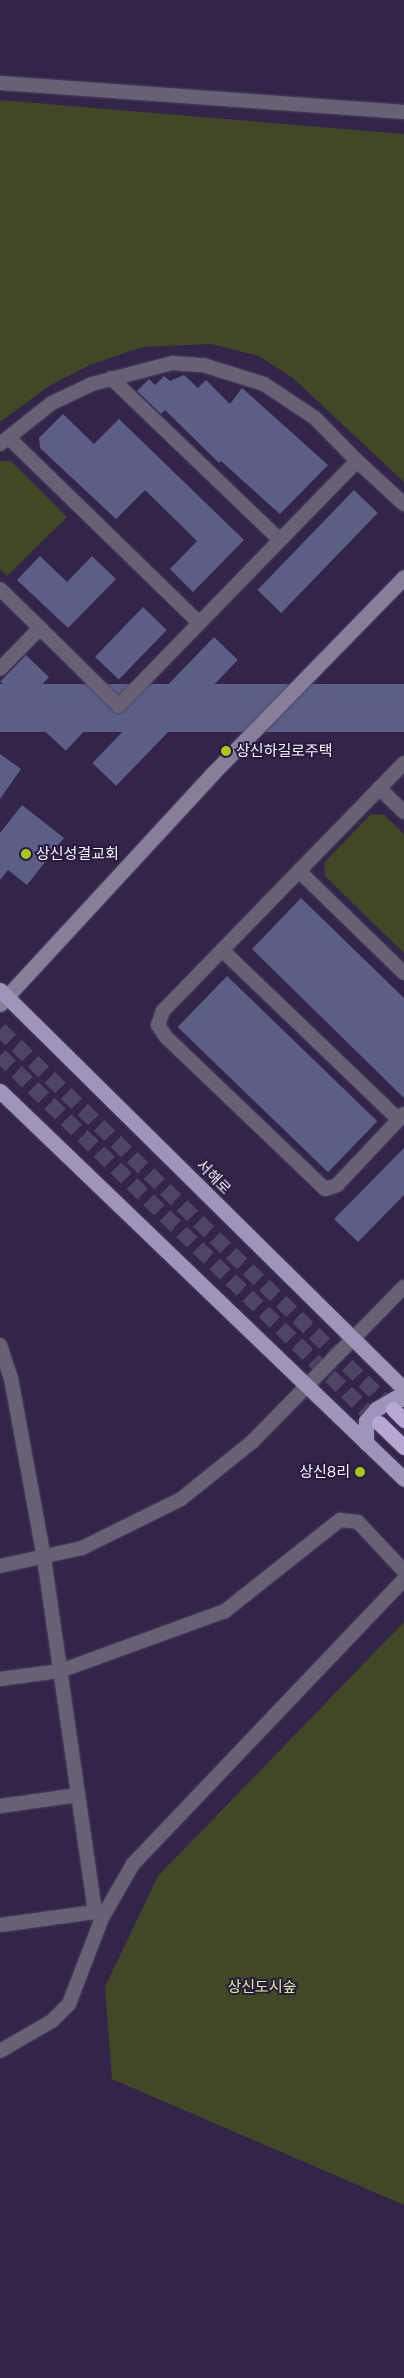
<!DOCTYPE html>
<html>
<head>
<meta charset="utf-8">
<style>
  body { margin:0 }
  #map { position:relative; width:404px; height:2378px; overflow:hidden; background:#322549; font-family:Poppins,"Noto Sans KR",sans-serif }
  div>[style] { position:absolute }
  .green>* { inset:0; background:#404825 }
  .building>* { inset:0; background:#5b5e87; transform-origin:0 0 }
  .highway-tunnel>* { height:15px; margin-top:-7.5px; transform-origin:0; background:repeating-linear-gradient(90deg,#4f4464 0 15px,transparent 0 23px) }
  .roads { filter:drop-shadow(0 0 1px #4d4262) drop-shadow(0 0 1px #4d4262) }
  .street>* { height:14px; margin:-7px; padding:0 7px; transform-origin:7px; border-radius:7px; background:#676173 }
  .secondary>* { height:15px; margin:-7.5px; padding:0 7.5px; transform-origin:7.5px; border-radius:7.5px; background:#877e9a }
  .primary>* { height:15px; margin:-7.5px; padding:0 7.5px; transform-origin:7.5px; border-radius:7.5px; background:#9f94b9 }
  .highway>* { height:15px; margin:-7.5px; padding:0 7.5px; transform-origin:7.5px; border-radius:7.5px; background:#b6a7d4 }
  .dots>* { width:14px; height:14px; translate:-50% -50%; box-sizing:border-box; border:2px solid #291b3e; border-radius:50% }
  span { translate:-50% -50%; white-space:nowrap; text-align:center; line-height:1.15; -webkit-text-stroke:4px #291b3e; paint-order:stroke }
  .poi-label { font-size:15px; color:#f6f3fc }
  .left { translate:0 -50%; text-align:left }
  .right { translate:-100% -50%; text-align:right }
  .street-label { font-size:15px; color:#f6f3fc }
  .park-label { font-size:15px; color:#d9ed98 }
</style>
</head>
<body>
<div id="map">
  <div class="green">
    <i style="clip-path:polygon(0 100px,404px 134px,404px 482px,293px 378px,259px 356px,211px 344px,142px 347px,90px 365px,49px 386px,0 422px)"></i>
    <i style="clip-path:polygon(0 461px,11px 461px,67px 517px,7px 576px,0 569px)"></i>
    <i style="clip-path:polygon(371px 814px,384px 815px,404px 834px,404px 953px,325px 876px,324px 863px)"></i>
    <i style="clip-path:polygon(404px 1622px,404px 2205px,112px 2079px,105px 1987px,158px 1876px)"></i>
  </div>
  <div class="building">
    <i style="clip-path:polygon(184px 375px,198px 388px,206px 380px,230px 404px,242px 388px,328px 465px,280px 514px,221px 461px,219px 463px,165px 410px,161px 414px,137px 391px,149px 379px,155px 385px,164px 376px,170px 381px)"></i>
    <i style="clip-path:polygon(63px 414px,94px 444px,119px 419px,244px 540px,193px 592px,170px 569px,197px 541px,145px 490px,116px 519px,40px 448px,39px 438px)"></i>
    <i style="left:354px;top:490px;width:33px;height:139px;rotate:44deg"></i>
    <i style="clip-path:polygon(40px 556px,67px 582px,92px 556px,116px 579px,68px 628px,17px 580px)"></i>
    <i style="left:143px;top:607px;width:33px;height:69px;rotate:44deg"></i>
    <i style="left:214px;top:637px;width:33px;height:175px;rotate:44deg"></i>
    <i style="left:26px;top:655px;width:32px;height:37px;rotate:44deg"></i>
    <i style="left:404px;top:684px;width:48px;height:430px;rotate:90deg"></i>
    <i style="left:69px;top:699px;width:33px;height:40px;rotate:43deg"></i>
    <i style="clip-path:polygon(0 754px,21px 769px,0 799px)"></i>
    <i style="clip-path:polygon(22px 805px,64px 838px,27px 885px,8px 870px,0 880px,0 833px)"></i>
    <i style="clip-path:polygon(301px 898px,404px 998px,404px 1098px,252px 949px)"></i>
    <i style="left:227px;top:976px;width:209px;height:71px;rotate:44deg"></i>
    <i style="clip-path:polygon(404px 1148px,404px 1195px,358px 1242px,334px 1219px)"></i>
  </div>
  <div class="highway-tunnel">
    <i style="left:0;top:1029px;width:547px;rotate:44.04deg"></i>
    <i style="left:0;top:1055px;width:528px;rotate:44.16deg"></i>
  </div>
  <div class="roads">
    <div class="street">
      <i style="left:0;top:83px;width:405px;rotate:4.1deg"></i>
      <i style="left:111px;top:378px;width:234px;rotate:43.8deg"></i>
      <i style="left:9px;top:438px;width:265px;rotate:44.2deg"></i>
      <i style="left:0;top:444px;width:66px;rotate:-38.3deg"></i>
      <i style="left:52px;top:403px;width:44px;rotate:-25.4deg"></i>
      <i style="left:92px;top:384px;width:83px;rotate:-14.7deg"></i>
      <i style="left:172px;top:363px;width:31px;rotate:4deg"></i>
      <i style="left:203px;top:365px;width:64px;rotate:17.3deg"></i>
      <i style="left:264px;top:384px;width:61px;rotate:33.7deg"></i>
      <i style="left:315px;top:418px;width:60px;rotate:45.7deg"></i>
      <i style="left:357px;top:461px;width:342px;rotate:134.2deg"></i>
      <i style="left:119px;top:706px;width:111px;rotate:-135.4deg"></i>
      <i style="left:357px;top:461px;width:64px;rotate:42.5deg"></i>
      <i style="left:0;top:589px;width:56px;rotate:44.3deg"></i>
      <i style="left:40px;top:628px;width:57px;rotate:134.3deg"></i>
      <i style="left:404px;top:763px;width:346px;rotate:134.2deg"></i>
      <i style="left:163px;top:1011px;width:15px;rotate:110deg"></i>
      <i style="left:158px;top:1025px;width:14px;rotate:56deg"></i>
      <i style="left:166px;top:1037px;width:220px;rotate:43.7deg"></i>
      <i style="left:325px;top:1189px;width:13px;rotate:-18deg"></i>
      <i style="left:337px;top:1185px;width:98px;rotate:-46.7deg"></i>
      <i style="left:379px;top:788px;width:35px;rotate:44deg"></i>
      <i style="left:299px;top:871px;width:146px;rotate:44.2deg"></i>
      <i style="left:222px;top:950px;width:245px;rotate:43.8deg"></i>
      <i style="left:0;top:1345px;width:35px;rotate:72deg"></i>
      <i style="left:11px;top:1378px;width:183px;rotate:79.6deg"></i>
      <i style="left:44px;top:1558px;width:358px;rotate:81.8deg"></i>
      <i style="left:95px;top:1912px;width:9px;rotate:41deg"></i>
      <i style="left:0;top:1566px;width:84px;rotate:-12.4deg"></i>
      <i style="left:82px;top:1548px;width:110px;rotate:-26.3deg"></i>
      <i style="left:181px;top:1499px;width:91px;rotate:-38.8deg"></i>
      <i style="left:252px;top:1442px;width:217px;rotate:-45.6deg"></i>
      <i style="left:0;top:1679px;width:61px;rotate:-7.6deg"></i>
      <i style="left:60px;top:1671px;width:176px;rotate:-20deg"></i>
      <i style="left:225px;top:1611px;width:147px;rotate:-38.4deg"></i>
      <i style="left:340px;top:1520px;width:18px;rotate:6deg"></i>
      <i style="left:358px;top:1522px;width:67px;rotate:46.8deg"></i>
      <i style="left:0;top:1806px;width:79px;rotate:-8deg"></i>
      <i style="left:0;top:1925px;width:96px;rotate:-7.8deg"></i>
      <i style="left:0;top:2051px;width:60px;rotate:-30deg"></i>
      <i style="left:52px;top:2021px;width:24px;rotate:-45deg"></i>
      <i style="left:69px;top:2004px;width:92px;rotate:-69deg"></i>
      <i style="left:102px;top:1918px;width:62px;rotate:-60.1deg"></i>
      <i style="left:133px;top:1864px;width:393px;rotate:-46.4deg"></i>
    </div>
    <div class="secondary">
      <i style="left:0;top:1004px;width:313px;rotate:-47.3deg"></i>
      <i style="left:212px;top:774px;width:275px;rotate:-45.7deg"></i>
    </div>
    <div class="primary">
      <i style="left:0;top:990px;width:568px;rotate:44.64deg"></i>
      <i style="left:0;top:1091px;width:560px;rotate:43.84deg"></i>
      <i style="left:366px;top:1443px;width:22px;rotate:-90deg"></i>
      <i style="left:366px;top:1421px;width:16px;rotate:-50deg"></i>
      <i style="left:376px;top:1409px;width:22px;rotate:-30deg"></i>
      <i style="left:395px;top:1398px;width:9px;rotate:6deg"></i>
    </div>
    <div class="highway">
      <i style="left:393px;top:1409px;width:16px;rotate:45deg"></i>
      <i style="left:379px;top:1423px;width:35px;rotate:44deg"></i>
    </div>
  </div>
  <div class="dots">
    <i style="left:226px;top:751px;background:#aac717"></i>
    <i style="left:26px;top:854px;background:#aac717"></i>
    <i style="left:360px;top:1472px;background:#aac717"></i>
  </div>
  <div class="poi-label">
    <span class="left" style="left:236px;top:751px">상신하길로주택</span>
    <span class="left" style="left:36px;top:854px">상신성결교회</span>
    <span class="right" style="left:350px;top:1472px">상신8리</span>
  </div>
  <div class="street-label">
    <span style="left:214px;top:1177px;rotate:45deg">서해로</span>
  </div>
  <div class="park-label">
    <span style="left:262px;top:1987px">상신도시숲</span>
  </div>
</div>
</body>
</html>
